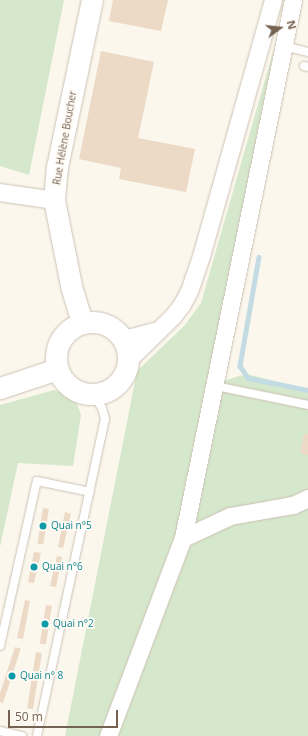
<!DOCTYPE html>
<html>
<head>
<meta charset="utf-8">
<style>
  body { margin:0 }
  #map { position:relative; width:308px; height:736px; overflow:hidden; background:#fbf7ed; font-family:"Open Sans",sans-serif }
  div>[style] { position:absolute }
  .green>* { inset:0; background:#d5e8cc }
  .stream>* { height:4.5px; margin:-2.25px; padding:0 2.25px; transform-origin:2.25px; border-radius:2.25px; background:#c3dce4 }
  .building>* { inset:0; background:#ecd9c6; transform-origin:0 0 }
  .roads { filter:drop-shadow(0 0 1px #cdc1b4) drop-shadow(0 0 1px #cdc1b4) }
  .service>* { height:8px; margin:-4px; padding:0 4px; transform-origin:4px; border-radius:4px; background:#fff }
  .minor>* { height:17px; margin:-8.5px; padding:0 8.5px; transform-origin:8.5px; border-radius:8.5px; background:#fff }
  .tertiary>* { height:21px; margin:-10.5px; padding:0 10.5px; transform-origin:10.5px; border-radius:10.5px; background:#fff }
  .tertiary>.ring { margin:-10.5px; padding:0; box-sizing:content-box; background:none; border:21px solid #fff; border-radius:50% }
  .dots>* { width:11px; height:11px; translate:-50% -50%; box-sizing:border-box; border:2px solid #fefbf4; border-radius:50% }
  span { translate:-50% -50%; white-space:nowrap; text-align:center; line-height:1.15; -webkit-text-stroke:3.5px #fefbf4; paint-order:stroke }
  .street-label { font-size:10px; color:#756252 }
  .culture-label { font-size:10px; color:#0d838f }
  .left { translate:0 -50%; text-align:left }
  .north { position:absolute; left:260px; top:8px; width:40px; height:40px; -webkit-text-stroke:3px #fefbf4; paint-order:stroke; rotate:75deg; font-size:11px; font-weight:700; line-height:16px; text-align:center; color:#756252 }
  .north::after { content:''; display:block; margin:auto; width:14px; height:18px; background:#756252; clip-path:polygon(50% 0,100% 100%,50% 72%,0 100%) }
  .scale { position:absolute; left:8px; top:710px; width:110px; height:18px; box-sizing:border-box; border:2px solid #756252; border-top:0; padding-left:5px; font-size:12px; line-height:14px; white-space:nowrap; color:#756252; -webkit-text-stroke:3px #fefbf4; paint-order:stroke }
</style>
</head>
<body>
<div id="map">
  <div class="green">
    <i style="clip-path:polygon(0 0,64px 0,29px 175px,0 166px)"></i>
    <i style="clip-path:polygon(275px 45px,210px 385px,246px 374px,308px 389px,308px 736px,65px 736px,137px 371px,184px 326px,201px 303px)"></i>
    <i style="clip-path:polygon(54px 390px,75px 398px,81px 415px,73px 466px,18px 463px,0 547px,0 405px)"></i>
  </div>
  <div class="stream">
    <i style="left:259px;top:257px;width:111px;rotate:99.9deg"></i>
    <i style="left:240px;top:366px;width:14px;rotate:56deg"></i>
    <i style="left:248px;top:378px;width:61px;rotate:11.3deg"></i>
  </div>
  <div class="building">
    <i style="clip-path:polygon(113px 0,168px 0,161px 31px,109px 21px)"></i>
    <i style="clip-path:polygon(101px 51px,154px 62px,138px 138px,195px 149px,186px 192px,119px 179px,121px 168px,79px 159px)"></i>
    <i style="clip-path:polygon(304px 434px,308px 434px,308px 455px,300px 453px)"></i>
    <i style="left:43px;top:508px;width:6px;height:36px;rotate:9deg"></i>
    <i style="clip-path:polygon(65px 512px,71px 514px,63px 548px,58px 547px)"></i>
    <i style="clip-path:polygon(34px 552px,41px 553px,34px 583px,28px 582px)"></i>
    <i style="clip-path:polygon(57px 556px,62px 557px,56px 587px,50px 586px)"></i>
    <i style="clip-path:polygon(25px 600px,30px 601px,23px 639px,17px 638px)"></i>
    <i style="left:46px;top:605px;width:6px;height:39px;rotate:9deg"></i>
    <i style="left:15px;top:647px;width:6px;height:57px;rotate:18deg"></i>
    <i style="left:36px;top:652px;width:6px;height:57px;rotate:9deg"></i>
  </div>
  <div class="roads">
    <div class="service">
      <i style="left:284px;top:46px;width:25px;rotate:14deg"></i>
      <i style="left:304px;top:66px;width:4px;rotate:14deg"></i>
      <i style="left:215px;top:386px;width:95px;rotate:11.5deg"></i>
      <i style="left:0;top:646px;width:169px;rotate:-77.4deg"></i>
      <i style="left:37px;top:481px;width:54px;rotate:11.7deg"></i>
      <i style="left:0;top:731px;width:23px;rotate:13deg"></i>
      <i style="left:37px;top:736px;width:324px;rotate:-77.9deg"></i>
      <i style="left:105px;top:419px;width:11px;rotate:-105deg"></i>
      <i style="left:102px;top:408px;width:17px;rotate:-123deg"></i>
    </div>
    <div class="minor">
      <i style="left:0;top:192px;width:55px;rotate:8.4deg"></i>
      <i style="left:124px;top:339px;width:35px;rotate:-15deg"></i>
      <i style="left:128px;top:360px;width:63px;rotate:-44.4deg"></i>
      <i style="left:173px;top:316px;width:15px;rotate:-53deg"></i>
      <i style="left:182px;top:304px;width:15px;rotate:-62deg"></i>
      <i style="left:189px;top:291px;width:37px;rotate:-71deg"></i>
      <i style="left:201px;top:256px;width:266px;rotate:-74.3deg"></i>
      <i style="left:183px;top:538px;width:52px;rotate:-25.1deg"></i>
      <i style="left:230px;top:516px;width:64px;rotate:-9.9deg"></i>
      <i style="left:293px;top:505px;width:17px;rotate:-25deg"></i>
      <i style="left:108px;top:736px;width:212px;rotate:-69.3deg"></i>
      <i style="left:183px;top:538px;width:549px;rotate:-78.44deg"></i>
    </div>
    <div class="tertiary">
      <i class="ring" style="left:56px;top:322px;width:51px;height:51px"></i>
      <i style="left:82px;top:322px;width:39px;rotate:-107deg"></i>
      <i style="left:71px;top:285px;width:87px;rotate:-101.3deg"></i>
      <i style="left:54px;top:200px;width:33px;rotate:-85deg"></i>
      <i style="left:57px;top:167px;width:171px;rotate:-78.2deg"></i>
      <i style="left:0;top:388px;width:60px;rotate:-18.4deg"></i>
    </div>
  </div>
  <div class="dots">
    <i style="left:43px;top:526px;background:#0f9aa8"></i>
    <i style="left:34px;top:567px;background:#0f9aa8"></i>
    <i style="left:45px;top:624px;background:#0f9aa8"></i>
    <i style="left:12px;top:676px;background:#0f9aa8"></i>
  </div>
  <div class="street-label">
    <span style="left:65px;top:138px;rotate:-80deg">Rue Hélène Boucher</span>
  </div>
  <div class="culture-label">
    <span class="left" style="left:51px;top:526px">Quai n°5</span>
    <span class="left" style="left:42px;top:567px">Quai n°6</span>
    <span class="left" style="left:53px;top:624px">Quai n°2</span>
    <span class="left" style="left:20px;top:676px">Quai n° 8</span>
  </div>
  <div class="north">N</div>
  <div class="scale">50 m</div>
</div>
</body>
</html>
